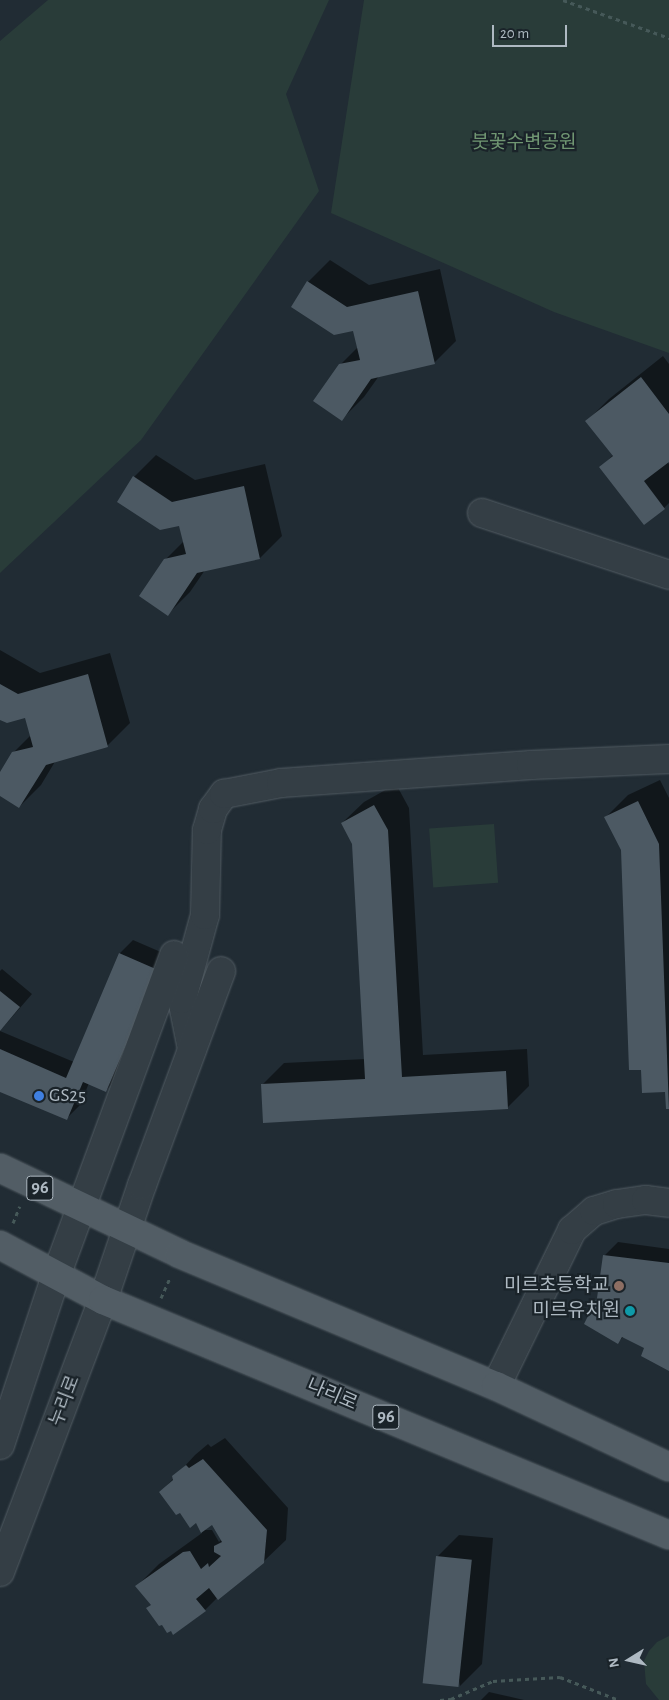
<!DOCTYPE html>
<html>
<head>
<meta charset="utf-8">
<style>
  body { margin:0 }
  #map { position:relative; width:669px; height:1700px; overflow:hidden; background:#212c34; font-family:"Alegreya Sans","Noto Sans KR",sans-serif }
  div>[style] { position:absolute }
  .green>* { inset:0; background:#293c39; transform-origin:0 0 }
  .shadow>* { inset:0; background:#0007 }
  .building>* { inset:0; background:#4c5963; transform-origin:0 0 }
  .path>* { height:3px; margin-top:-1.5px; transform-origin:0; background:repeating-linear-gradient(90deg,#465959 0 4px,transparent 0 8px) }
  .roads { filter:drop-shadow(0 0 1px #525c63) drop-shadow(0 0 1px #525c63) }
  .minor>* { height:28px; margin:-14px; padding:0 14px; transform-origin:14px; border-radius:14px; background:#343e45 }
  .major>* { height:28px; margin:-14px; padding:0 14px; transform-origin:14px; border-radius:14px; background:#525d65 }
  .dots>* { width:14px; height:14px; translate:-50% -50%; box-sizing:border-box; border:2px solid #1a2329; border-radius:50% }
  span { translate:-50% -50%; white-space:nowrap; text-align:center; line-height:1.15; -webkit-text-stroke:4.5px #1a2329; paint-order:stroke }
  .shield-label span { padding:1px 4px; background:#1a2329; border:1px solid; border-radius:4px; -webkit-text-stroke-width:0 }
  .shield-label { font-size:18px; color:#aeb9c2; font-weight:700 }
  .park-label { font-size:19px; color:#709672 }
  .poi-label { font-size:19px; color:#aeb9c2 }
  .left { translate:0 -50%; text-align:left }
  .right { translate:-100% -50%; text-align:right }
  .street-label { font-size:19px; color:#aeb9c2 }
  .north { position:absolute; left:604px; top:1635px; width:50px; height:50px; -webkit-text-stroke:4px #1a2329; paint-order:stroke; rotate:260deg; font-size:14px; font-weight:700; line-height:20px; text-align:center; color:#aeb9c2 }
  .north::after { content:''; display:block; margin:auto; width:18px; height:22px; background:#aeb9c2; clip-path:polygon(50% 0,100% 100%,50% 72%,0 100%) }
  .scale { position:absolute; left:492px; top:25px; width:75px; height:22px; box-sizing:border-box; border:2px solid #aeb9c2; border-top:0; padding-left:6px; font-size:15px; line-height:18px; white-space:nowrap; color:#aeb9c2; -webkit-text-stroke:4px #1a2329; paint-order:stroke }
</style>
</head>
<body>
<div id="map">
  <div class="green">
    <i style="clip-path:polygon(48px 0,329px 0,286px 94px,319px 191px,141px 440px,0 573px,0 41px)"></i>
    <i style="clip-path:polygon(364px 0,669px 0,669px 353px,554px 312px,331px 213px)"></i>
    <i style="left:494px;top:824px;width:59px;height:65px;rotate:86deg"></i>
    <i style="clip-path:polygon(669px 1636px,669px 1700px,659px 1700px,646px 1684px,644px 1661px,649px 1651px,657px 1642px)"></i>
  </div>
  <div class="shadow">
    <i style="clip-path:polygon(330px 260px,369px 285px,440px 269px,456px 341px,434px 363px,379px 376px,364px 397px,342px 419px,340px 365px,358px 347px,354px 330px,308px 282px)"></i>
    <i style="clip-path:polygon(663px 356px,669px 364px,669px 460px,667px 462px,669px 464px,669px 503px,664px 508px,601px 467px,613px 455px,587px 421px,609px 399px)"></i>
    <i style="clip-path:polygon(156px 455px,195px 480px,265px 464px,282px 536px,260px 558px,205px 570px,190px 592px,168px 614px,165px 560px,184px 541px,180px 525px,134px 477px)"></i>
    <i style="clip-path:polygon(0 650px,40px 673px,110px 653px,130px 723px,108px 745px,56px 760px,41px 785px,19px 807px,0 795px,0 775px,13px 753px,31px 735px,26px 717px,0 718px)"></i>
    <i style="clip-path:polygon(660px 780px,669px 798px,669px 1107px,667px 1107px,666px 1091px,622px 850px,606px 817px,628px 795px)"></i>
    <i style="clip-path:polygon(396px 784px,409px 808px,423px 1055px,527px 1049px,529px 1086px,507px 1108px,262px 1085px,284px 1063px,365px 1059px,353px 844px,342px 823px,364px 802px)"></i>
    <i style="clip-path:polygon(133px 940px,170px 956px,119px 1077px,106px 1090px,89px 1083px,80px 1105px,67px 1118px,0 1090px,0 971px,2px 969px,32px 994px,0 1031px,74px 1062px,120px 953px)"></i>
    <i style="clip-path:polygon(618px 1242px,669px 1249px,669px 1370px,645px 1347px,624px 1336px,618px 1342px,598px 1298px,604px 1256px)"></i>
    <i style="clip-path:polygon(evenodd,225px 1438px,288px 1508px,286px 1540px,263px 1562px,218px 1597px,205px 1610px,163px 1624px,152px 1604px,137px 1586px,159px 1564px,202px 1533px,196px 1521px,180px 1511px,161px 1492px,195px 1455px,208px 1444px,211px 1447px,225px 1438px,212px 1523px,222px 1539px,219px 1542px,212px 1530px,203px 1530px,212px 1523px)"></i>
    <i style="clip-path:polygon(459px 1535px,493px 1538px,482px 1664px,460px 1686px,437px 1557px)"></i>
    <i style="clip-path:polygon(489px 1692px,524px 1700px,481px 1700px)"></i>
  </div>
  <div class="building">
    <i style="clip-path:polygon(307px 281px,347px 307px,418px 291px,435px 364px,371px 379px,342px 421px,313px 401px,339px 364px,360px 360px,353px 331px,334px 335px,291px 307px)"></i>
    <i style="clip-path:polygon(641px 377px,669px 414px,669px 462px,644px 481px,665px 509px,644px 525px,599px 467px,613px 456px,585px 421px)"></i>
    <i style="clip-path:polygon(133px 476px,172px 502px,244px 486px,260px 559px,197px 573px,168px 616px,139px 596px,164px 559px,186px 554px,179px 526px,160px 530px,117px 502px)"></i>
    <i style="clip-path:polygon(88px 674px,108px 747px,46px 765px,19px 808px,0 796px,0 772px,12px 752px,33px 747px,25px 718px,7px 723px,0 720px,0 684px,18px 694px)"></i>
    <i style="clip-path:polygon(638px 801px,659px 844px,669px 1109px,666px 1109px,665px 1092px,642px 1093px,641px 1070px,629px 1070px,621px 850px,604px 817px)"></i>
    <i style="clip-path:polygon(374px 805px,388px 830px,402px 1077px,506px 1071px,508px 1109px,263px 1123px,261px 1084px,365px 1079px,352px 844px,341px 823px)"></i>
    <i style="clip-path:polygon(119px 953px,158px 970px,106px 1092px,83px 1082px,67px 1120px,0 1092px,0 1049px,66px 1078px)"></i>
    <i style="clip-path:polygon(0 991px,20px 1007px,0 1031px)"></i>
    <i style="clip-path:polygon(603px 1255px,669px 1263px,669px 1371px,641px 1356px,644px 1348px,622px 1337px,618px 1344px,584px 1324px,597px 1298px)"></i>
    <i style="clip-path:polygon(203px 1459px,267px 1530px,264px 1563px,218px 1600px,209px 1588px,196px 1599px,206px 1611px,173px 1635px,171px 1631px,167px 1633px,162px 1625px,159px 1626px,146px 1608px,151px 1605px,135px 1586px,183px 1552px,190px 1551px,201px 1569px,208px 1563px,209px 1567px,221px 1556px,214px 1552px,214px 1546px,222px 1542px,212px 1525px,201px 1533px,196px 1523px,190px 1528px,180px 1513px,176px 1515px,159px 1492px,173px 1480px,172px 1476px,186px 1465px,189px 1468px)"></i>
    <i style="left:436px;top:1556px;width:36px;height:128px;rotate:6deg"></i>
  </div>
  <div class="path">
    <i style="left:563px;top:0;width:113px;rotate:19.7deg"></i>
    <i style="left:13px;top:1223px;width:18px;rotate:-68deg"></i>
    <i style="left:161px;top:1298px;width:22px;rotate:-66deg"></i>
    <i style="left:440px;top:1700px;width:11px;rotate:-5deg"></i>
    <i style="left:451px;top:1699px;width:46px;rotate:-23.2deg"></i>
    <i style="left:493px;top:1681px;width:67px;rotate:-3.4deg"></i>
    <i style="left:560px;top:1677px;width:63px;rotate:21.3deg"></i>
  </div>
  <div class="roads">
    <div class="minor">
      <i style="left:482px;top:513px;width:197px;rotate:18.3deg"></i>
      <i style="left:192px;top:1049px;width:51px;rotate:-101.3deg"></i>
      <i style="left:182px;top:999px;width:87px;rotate:-74.7deg"></i>
      <i style="left:205px;top:915px;width:85px;rotate:-88.7deg"></i>
      <i style="left:207px;top:830px;width:22px;rotate:-74deg"></i>
      <i style="left:213px;top:809px;width:19px;rotate:-54deg"></i>
      <i style="left:224px;top:794px;width:58px;rotate:-10.9deg"></i>
      <i style="left:281px;top:783px;width:251px;rotate:-4.1deg"></i>
      <i style="left:531px;top:765px;width:138px;rotate:-2.5deg"></i>
      <i style="left:496px;top:1386px;width:174px;rotate:-64deg"></i>
      <i style="left:572px;top:1230px;width:29px;rotate:-41deg"></i>
      <i style="left:594px;top:1211px;width:24px;rotate:-17deg"></i>
      <i style="left:617px;top:1204px;width:29px;rotate:-8deg"></i>
      <i style="left:646px;top:1200px;width:23px;rotate:7deg"></i>
      <i style="left:0;top:1445px;width:178px;rotate:-71.7deg"></i>
      <i style="left:56px;top:1276px;width:342px;rotate:-69.8deg"></i>
      <i style="left:0;top:1572px;width:291px;rotate:-69.3deg"></i>
      <i style="left:103px;top:1300px;width:121px;rotate:-71.3deg"></i>
      <i style="left:142px;top:1185px;width:228px;rotate:-69.7deg"></i>
    </div>
    <div class="major">
      <i style="left:0;top:1168px;width:199px;rotate:25.5deg"></i>
      <i style="left:180px;top:1254px;width:342px;rotate:22.7deg"></i>
      <i style="left:496px;top:1386px;width:191px;rotate:25.1deg"></i>
      <i style="left:0;top:1245px;width:117px;rotate:28.1deg"></i>
      <i style="left:103px;top:1300px;width:613px;rotate:22.55deg"></i>
    </div>
  </div>
  <div class="dots">
    <i style="left:39px;top:1096px;background:#3f7fe0"></i>
    <i style="left:619px;top:1286px;background:#8d6e63"></i>
    <i style="left:630px;top:1311px;background:#0f9aa8"></i>
  </div>
  <div class="shield-label">
    <span style="left:40px;top:1188px">96</span>
    <span style="left:386px;top:1417px">96</span>
  </div>
  <div class="park-label">
    <span style="left:524px;top:143px">붓꽃수변공원</span>
  </div>
  <div class="poi-label">
    <span class="left" style="left:49px;top:1096px">GS25</span>
    <span class="right" style="left:609px;top:1286px">미르초등학교</span>
    <span class="right" style="left:620px;top:1311px">미르유치원</span>
  </div>
  <div class="street-label">
    <span style="left:332px;top:1395px;rotate:23deg">나리로</span>
    <span style="left:65px;top:1401px;rotate:-69deg">누리로</span>
  </div>
  <div class="north">N</div>
  <div class="scale">20 m</div>
</div>
</body>
</html>
